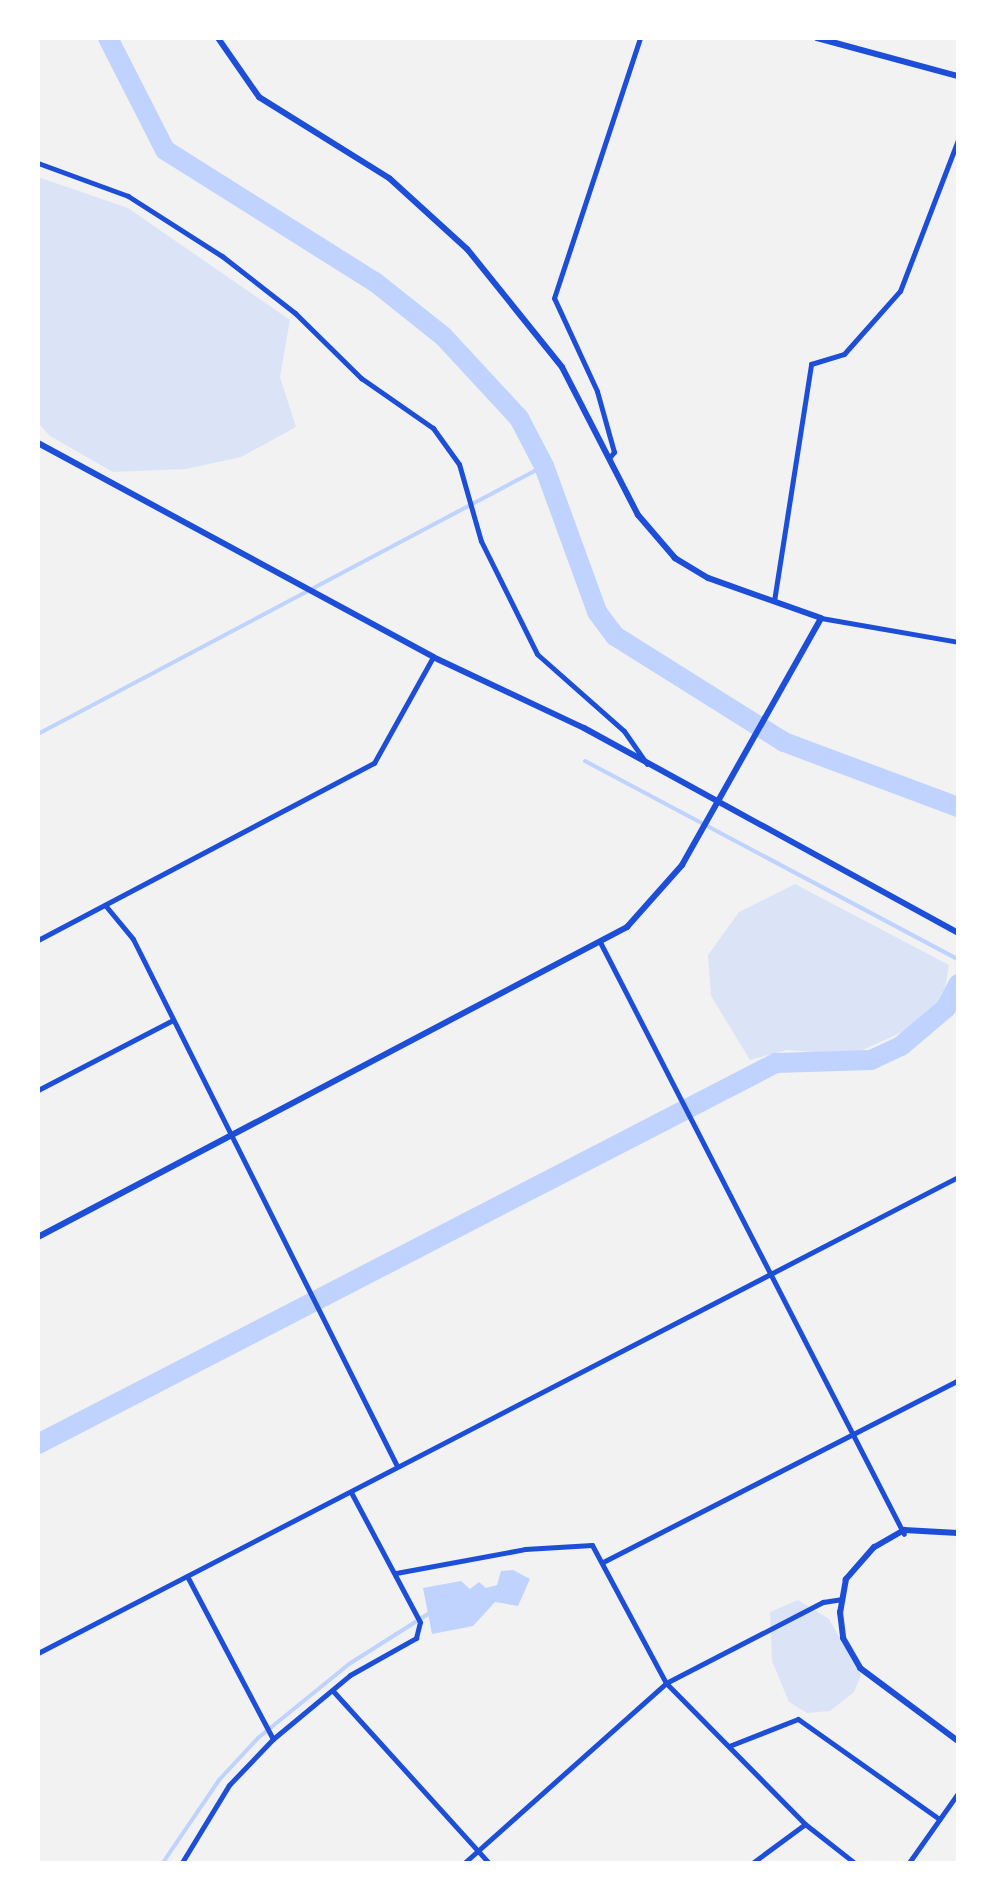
<!DOCTYPE html>
<html>
<head>
<meta charset="utf-8">
<style>
  body { margin:0 }
  #map { position:relative; width:996px; height:1901px; overflow:hidden; background:#f2f2f2; font-family:Cabin,sans-serif }
  div>[style] { position:absolute }
  .green>* { inset:0; background:#dbe4f7 }
  .water>* { inset:0; background:#bfd3fe }
  .stream>* { height:4px; margin:-2px; padding:0 2px; transform-origin:2px; border-radius:2px; background:#bfd3fe }
  .river>* { height:20px; margin:-10px; padding:0 10px; transform-origin:10px; border-radius:10px; background:#bfd3fe }
  .minor>* { height:5px; margin:-2.5px; padding:0 2.5px; transform-origin:2.5px; border-radius:2.5px; background:#1d4ed8 }
  .tertiary>* { height:6px; margin:-3px; padding:0 3px; transform-origin:3px; border-radius:3px; background:#1d4ed8 }
  span { translate:-50% -50%; white-space:nowrap; text-align:center; line-height:1.15; -webkit-text-stroke:8px #fff; paint-order:stroke }
  .frame { position:absolute; inset:0; border:40px solid #fff; pointer-events:none }
</style>
</head>
<body>
<div id="map">
  <div class="green">
    <i style="clip-path:polygon(38px 177px,128px 208px,290px 320px,280px 377px,296px 427px,241px 457px,186px 469px,113px 472px,50px 436px,38px 423px)"></i>
    <i style="clip-path:polygon(795px 884px,949px 965px,943px 1001px,913px 1027px,852px 1055px,787px 1050px,750px 1060px,711px 996px,708px 955px,739px 912px)"></i>
    <i style="clip-path:polygon(798px 1600px,829px 1619px,861px 1675px,854px 1692px,830px 1711px,807px 1713px,789px 1702px,772px 1661px,770px 1612px)"></i>
  </div>
  <div class="water">
    <i style="clip-path:polygon(513px 1570px,530px 1579px,518px 1606px,495px 1602px,473px 1626px,432px 1634px,423px 1588px,461px 1581px,470px 1589px,479px 1582px,486px 1588px,497px 1585px,501px 1571px)"></i>
  </div>
  <div class="stream">
    <i style="left:38px;top:734px;width:573px;rotate:-27.91deg"></i>
    <i style="left:585px;top:761px;width:422px;rotate:28deg"></i>
    <i style="left:162px;top:1864px;width:102px;rotate:-55.8deg"></i>
    <i style="left:219px;top:1780px;width:57px;rotate:-47.1deg"></i>
    <i style="left:258px;top:1738px;width:117px;rotate:-39.1deg"></i>
    <i style="left:349px;top:1664px;width:93px;rotate:-32.3deg"></i>
  </div>
  <div class="river">
    <i style="left:108px;top:38px;width:126px;rotate:63deg"></i>
    <i style="left:165px;top:150px;width:248px;rotate:32.2deg"></i>
    <i style="left:375px;top:282px;width:87px;rotate:38.5deg"></i>
    <i style="left:443px;top:336px;width:112px;rotate:47.2deg"></i>
    <i style="left:519px;top:418px;width:54px;rotate:62.5deg"></i>
    <i style="left:544px;top:466px;width:155px;rotate:70deg"></i>
    <i style="left:597px;top:612px;width:30px;rotate:53deg"></i>
    <i style="left:615px;top:636px;width:199px;rotate:32.1deg"></i>
    <i style="left:784px;top:742px;width:186px;rotate:20.5deg"></i>
    <i style="left:38px;top:1444px;width:831px;rotate:-27.31deg"></i>
    <i style="left:776px;top:1063px;width:95px;rotate:-1.8deg"></i>
    <i style="left:871px;top:1060px;width:33px;rotate:-25deg"></i>
    <i style="left:901px;top:1046px;width:59px;rotate:-40.2deg"></i>
    <i style="left:946px;top:1008px;width:27px;rotate:-63deg"></i>
  </div>
  <div class="minor">
    <i style="left:38px;top:163px;width:96px;rotate:20.1deg"></i>
    <i style="left:128px;top:196px;width:112px;rotate:32.6deg"></i>
    <i style="left:222px;top:256px;width:93px;rotate:38deg"></i>
    <i style="left:295px;top:313px;width:93px;rotate:44.6deg"></i>
    <i style="left:361px;top:378px;width:88px;rotate:34.8deg"></i>
    <i style="left:433px;top:428px;width:44px;rotate:54.2deg"></i>
    <i style="left:459px;top:464px;width:80px;rotate:74.1deg"></i>
    <i style="left:481px;top:541px;width:126px;rotate:63.6deg"></i>
    <i style="left:537px;top:654px;width:116px;rotate:41.5deg"></i>
    <i style="left:624px;top:731px;width:40px;rotate:55.1deg"></i>
    <i style="left:609px;top:458px;width:8px;rotate:-50deg"></i>
    <i style="left:614px;top:452px;width:63px;rotate:-105.6deg"></i>
    <i style="left:597px;top:391px;width:102px;rotate:-114.8deg"></i>
    <i style="left:554px;top:298px;width:274px;rotate:-71.7deg"></i>
    <i style="left:774px;top:601px;width:240px;rotate:-81.1deg"></i>
    <i style="left:811px;top:364px;width:34px;rotate:-17deg"></i>
    <i style="left:844px;top:354px;width:84px;rotate:-48.4deg"></i>
    <i style="left:900px;top:291px;width:162px;rotate:-69deg"></i>
    <i style="left:821px;top:618px;width:139px;rotate:9.9deg"></i>
    <i style="left:105px;top:905px;width:44px;rotate:50.5deg"></i>
    <i style="left:133px;top:939px;width:589px;rotate:63.39deg"></i>
    <i style="left:38px;top:940px;width:380px;rotate:-27.8deg"></i>
    <i style="left:374px;top:763px;width:121px;rotate:-60.9deg"></i>
    <i style="left:601px;top:944px;width:663px;rotate:62.82deg"></i>
    <i style="left:38px;top:1090px;width:152px;rotate:-27.4deg"></i>
    <i style="left:603px;top:1562px;width:399px;rotate:-27.1deg"></i>
    <i style="left:396px;top:1573px;width:131px;rotate:-10.5deg"></i>
    <i style="left:525px;top:1549px;width:67px;rotate:-3.4deg"></i>
    <i style="left:592px;top:1545px;width:157px;rotate:61.8deg"></i>
    <i style="left:666px;top:1683px;width:198px;rotate:45.4deg"></i>
    <i style="left:805px;top:1824px;width:65px;rotate:38.1deg"></i>
    <i style="left:187px;top:1576px;width:184px;rotate:62.2deg"></i>
    <i style="left:38px;top:1653px;width:1036px;rotate:-27.36deg"></i>
    <i style="left:333px;top:1691px;width:234px;rotate:47.8deg"></i>
    <i style="left:729px;top:1746px;width:74px;rotate:-21.4deg"></i>
    <i style="left:798px;top:1719px;width:173px;rotate:35.3deg"></i>
    <i style="left:181px;top:1864px;width:92px;rotate:-58.7deg"></i>
    <i style="left:229px;top:1785px;width:64px;rotate:-46.3deg"></i>
    <i style="left:273px;top:1739px;width:100px;rotate:-39.7deg"></i>
    <i style="left:350px;top:1675px;width:76px;rotate:-29.3deg"></i>
    <i style="left:416px;top:1638px;width:16px;rotate:-76deg"></i>
    <i style="left:420px;top:1622px;width:147px;rotate:-118deg"></i>
    <i style="left:463px;top:1864px;width:272px;rotate:-41.7deg"></i>
    <i style="left:666px;top:1683px;width:177px;rotate:-27.3deg"></i>
    <i style="left:823px;top:1602px;width:18px;rotate:-9deg"></i>
    <i style="left:751px;top:1864px;width:67px;rotate:-36.5deg"></i>
    <i style="left:908px;top:1864px;width:87px;rotate:-54.8deg"></i>
  </div>
  <div class="tertiary">
    <i style="left:817px;top:38px;width:146px;rotate:15.1deg"></i>
    <i style="left:38px;top:443px;width:449px;rotate:28.4deg"></i>
    <i style="left:433px;top:657px;width:167px;rotate:25.2deg"></i>
    <i style="left:584px;top:728px;width:426px;rotate:28.7deg"></i>
    <i style="left:38px;top:1237px;width:666px;rotate:-27.76deg"></i>
    <i style="left:627px;top:927px;width:83px;rotate:-48.4deg"></i>
    <i style="left:682px;top:865px;width:283px;rotate:-60.6deg"></i>
    <i style="left:821px;top:618px;width:120px;rotate:-160.5deg"></i>
    <i style="left:708px;top:578px;width:39px;rotate:-149deg"></i>
    <i style="left:675px;top:558px;width:57px;rotate:-130.7deg"></i>
    <i style="left:638px;top:515px;width:166px;rotate:-117.2deg"></i>
    <i style="left:562px;top:367px;width:151px;rotate:-128.8deg"></i>
    <i style="left:467px;top:249px;width:105px;rotate:-137.7deg"></i>
    <i style="left:389px;top:178px;width:153px;rotate:-148.1deg"></i>
    <i style="left:259px;top:97px;width:72px;rotate:-124.8deg"></i>
    <i style="left:958px;top:1533px;width:54px;rotate:-176.8deg"></i>
    <i style="left:904px;top:1530px;width:34px;rotate:150deg"></i>
    <i style="left:874px;top:1547px;width:43px;rotate:131.2deg"></i>
    <i style="left:846px;top:1579px;width:34px;rotate:100deg"></i>
    <i style="left:840px;top:1612px;width:26px;rotate:83deg"></i>
    <i style="left:843px;top:1638px;width:34px;rotate:60deg"></i>
    <i style="left:860px;top:1668px;width:122px;rotate:36.7deg"></i>
  </div>
  <div class="frame"></div>
</div>
</body>
</html>
